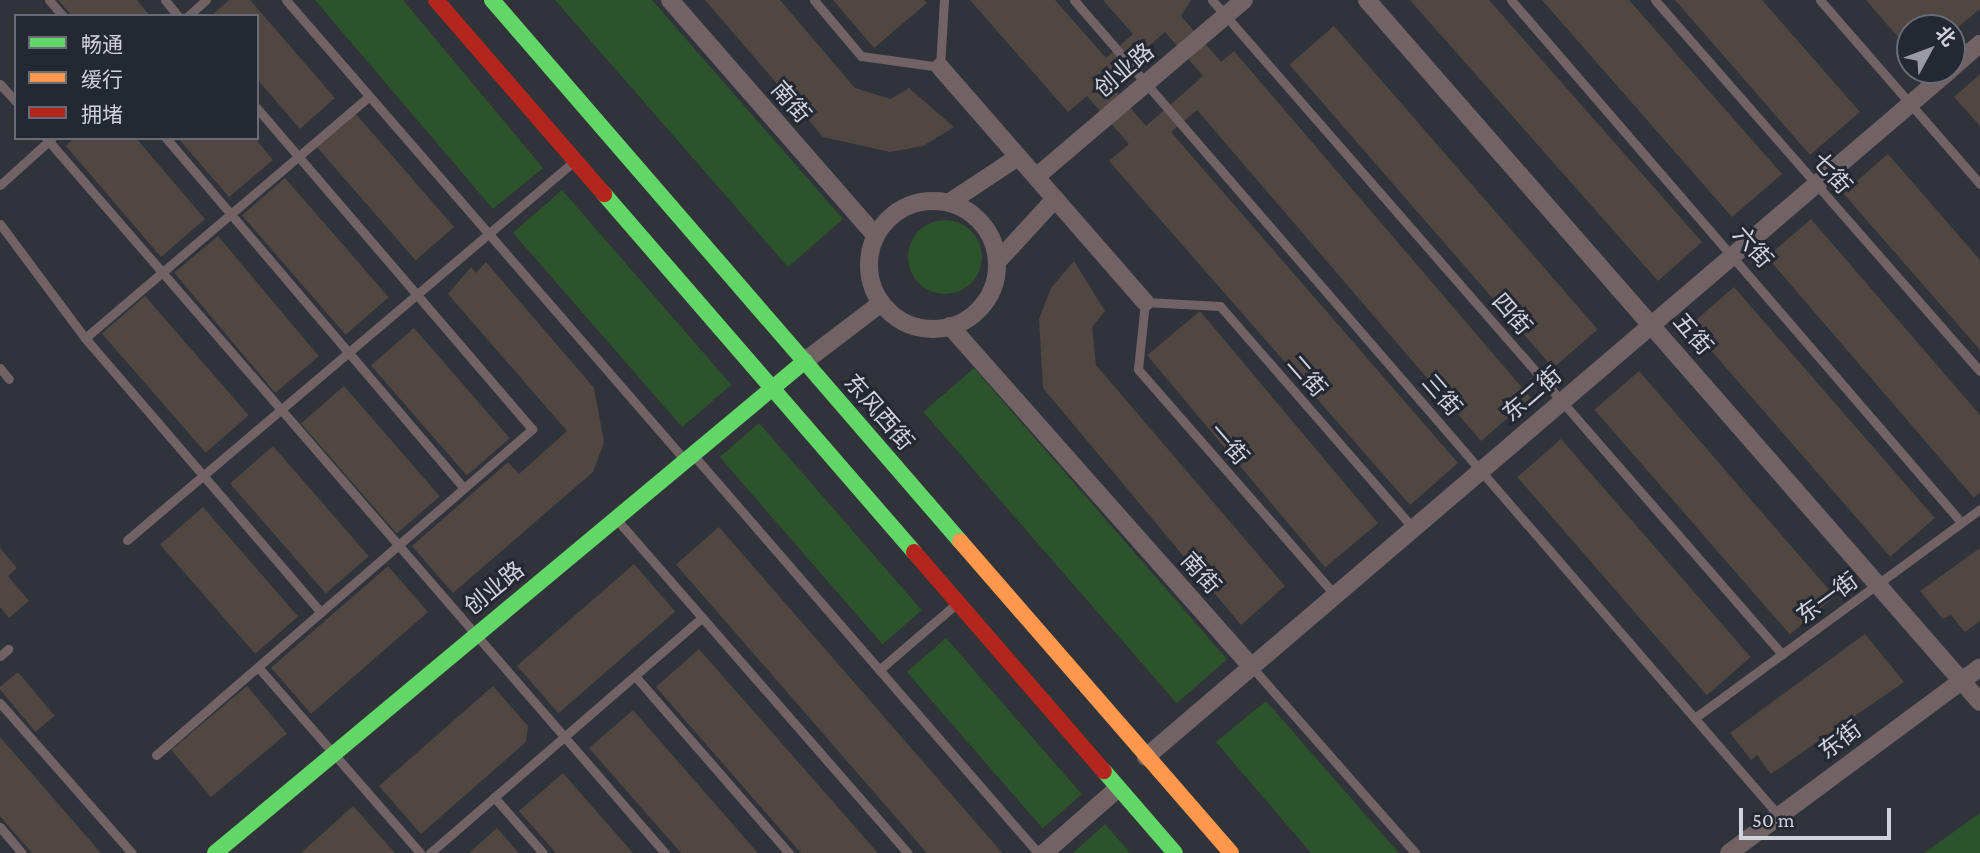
<!DOCTYPE html>
<html>
<head>
<meta charset="utf-8">
<style>
  body { margin:0 }
  #map { position:relative; width:1980px; height:853px; overflow:hidden; background:#30333a; font-family:"Crimson Pro","Noto Sans SC",serif }
  div>[style] { position:absolute }
  .green>* { inset:0; background:#2c532b; transform-origin:0 0 }
  .round { border-radius:50% }
  .building>* { inset:0; background:#504642; transform-origin:0 0 }
  .lane>* { height:9px; margin:-4.5px; padding:0 4.5px; transform-origin:4.5px; border-radius:4.5px; background:#716265 }
  .street>* { height:18px; margin:-9px; padding:0 9px; transform-origin:9px; border-radius:9px; background:#716265 }
  .street>.ring { margin:-9px; padding:0; box-sizing:content-box; background:none; border:18px solid #716265; border-radius:50% }
  .fast>* { height:16px; margin:-8px; padding:0 8px; transform-origin:8px; border-radius:8px; background:#63d668 }
  .slow>* { height:16px; margin:-8px; padding:0 8px; transform-origin:8px; border-radius:8px; background:#ff974d }
  .jam>* { height:16px; margin:-8px; padding:0 8px; transform-origin:8px; border-radius:8px; background:#b3261e }
  span { translate:-50% -50%; white-space:nowrap; text-align:center; line-height:1.15; -webkit-text-stroke:6px #232833; paint-order:stroke }
  .street-label { font-size:23px; color:#d0d3db }
  .legend { position:absolute; left:14px; top:14px; width:245px; height:126px; box-sizing:border-box; background:#232833; border:2px solid #686c76; margin:0; padding:9px 12px; list-style:none; font-size:21px; color:#d0d3db }
  .legend li { display:flex; align-items:center; gap:14px; height:35px }
  .legend b { width:35px; border:2px solid #686c76 }
  .north { position:absolute; left:1896px; top:14px; width:70px; height:70px; box-sizing:border-box; background:#232833; border:2px solid #686c76; border-radius:50%; rotate:49deg; font-size:19px; font-weight:700; line-height:28px; text-align:center; color:#d0d3db }
  .north::after { content:''; display:block; margin:auto; width:24px; height:32px; background:#989ba3; clip-path:polygon(50% 0,100% 100%,50% 72%,0 100%) }
  .scale { position:absolute; left:1739px; top:808px; width:152px; height:32px; box-sizing:border-box; border:4px solid #d0d3db; border-top:0; padding-left:9px; font-size:21px; line-height:24px; white-space:nowrap; color:#d0d3db; -webkit-text-stroke:5px #232833; paint-order:stroke }
</style>
</head>
<body>
<div id="map">
  <div class="green">
    <i style="clip-path:polygon(315px 0,403px 0,543px 168px,493px 209px)"></i>
    <i style="clip-path:polygon(555px 0,652px 0,843px 219px,788px 267px)"></i>
    <i style="left:562px;top:190px;width:258px;height:65px;rotate:49deg"></i>
    <i class="round" style="left:908px;top:220px;width:74px;height:74px"></i>
    <i style="left:974px;top:368px;width:386px;height:67px;rotate:49deg"></i>
    <i style="left:759px;top:423px;width:248px;height:52px;rotate:49deg"></i>
    <i style="left:946px;top:638px;width:207px;height:52px;rotate:49deg"></i>
    <i style="clip-path:polygon(1266px 701px,1399px 853px,1311px 853px,1216px 742px)"></i>
    <i style="clip-path:polygon(1980px 813px,1980px 853px,1924px 853px)"></i>
    <i style="clip-path:polygon(1105px 824px,1130px 853px,1073px 853px)"></i>
  </div>
  <div class="building">
    <i style="clip-path:polygon(58px 0,137px 0,150px 16px,72px 16px)"></i>
    <i style="clip-path:polygon(229px 0,250px 0,335px 98px,300px 129px,257px 79px,257px 16px,211px 16px)"></i>
    <i style="clip-path:polygon(705px 0,780px 0,855px 88px,891px 99px,909px 88px,954px 127px,923px 146px,890px 152px,823px 137px)"></i>
    <i style="clip-path:polygon(833px 0,924px 0,927px 3px,874px 48px)"></i>
    <i style="clip-path:polygon(evenodd,970px 0,1055px 0,1106px 58px,1133px 34px,1103px 0,1191px 0,1181px 16px,1221px 62px,1234px 51px,1531px 398px,1481px 441px,1197px 110px,1171px 132px,1458px 463px,1410px 505px,1109px 161px,1129px 144px,1087px 96px,1068px 112px,970px 0,1165px 32px,1203px 76px,1146px 126px,1108px 82px,1165px 32px)"></i>
    <i style="clip-path:polygon(1410px 0,1489px 0,1702px 242px,1658px 281px)"></i>
    <i style="clip-path:polygon(1542px 0,1629px 0,1782px 174px,1732px 217px)"></i>
    <i style="clip-path:polygon(1675px 0,1762px 0,1860px 112px,1810px 155px)"></i>
    <i style="clip-path:polygon(1866px 0,1980px 0,1980px 9px,1952px 32px,1910px 28px,1910px 51px)"></i>
    <i style="left:1334px;top:26px;width:402px;height:59px;rotate:49deg"></i>
    <i style="clip-path:polygon(1980px 74px,1980px 126px,1954px 97px)"></i>
    <i style="left:355px;top:113px;width:151px;height:51px;rotate:49deg"></i>
    <i style="clip-path:polygon(74px 138px,136px 138px,205px 219px,161px 257px,66px 146px)"></i>
    <i style="clip-path:polygon(178px 138px,255px 138px,273px 160px,229px 197px)"></i>
    <i style="clip-path:polygon(1888px 154px,1980px 260px,1980px 350px,1843px 193px)"></i>
    <i style="left:285px;top:178px;width:158px;height:57px;rotate:49deg"></i>
    <i style="clip-path:polygon(1811px 219px,1980px 415px,1980px 492px,1974px 498px,1767px 257px)"></i>
    <i style="left:218px;top:236px;width:157px;height:57px;rotate:50deg"></i>
    <i style="clip-path:polygon(1074px 261px,1105px 311px,1092px 327px,1096px 365px,1285px 586px,1241px 625px,1043px 388px,1039px 319px,1051px 288px)"></i>
    <i style="clip-path:polygon(486px 262px,594px 388px,604px 442px,593px 472px,453px 593px,412px 546px,508px 462px,519px 474px,567px 431px,448px 294px,471px 267px,476px 273px)"></i>
    <i style="left:1734px;top:287px;width:306px;height:59px;rotate:49deg"></i>
    <i style="left:145px;top:296px;width:158px;height:57px;rotate:49deg"></i>
    <i style="left:1200px;top:311px;width:277px;height:69px;rotate:50deg"></i>
    <i style="left:414px;top:328px;width:146px;height:57px;rotate:49deg"></i>
    <i style="left:1639px;top:371px;width:298px;height:59px;rotate:49deg"></i>
    <i style="left:344px;top:386px;width:146px;height:57px;rotate:49deg"></i>
    <i style="left:1561px;top:439px;width:289px;height:58px;rotate:49deg"></i>
    <i style="left:273px;top:446px;width:146px;height:57px;rotate:49deg"></i>
    <i style="left:203px;top:507px;width:145px;height:57px;rotate:49deg"></i>
    <i style="left:719px;top:527px;width:432px;height:57px;rotate:49deg"></i>
    <i style="clip-path:polygon(0 548px,17px 568px,8px 576px,29px 601px,9px 618px,0 607px)"></i>
    <i style="clip-path:polygon(1980px 548px,1980px 621px,1965px 632px,1951px 615px,1943px 619px,1920px 591px)"></i>
    <i style="left:634px;top:564px;width:63px;height:155px;rotate:49deg"></i>
    <i style="left:388px;top:566px;width:61px;height:155px;rotate:49deg"></i>
    <i style="clip-path:polygon(1865px 634px,1904px 682px,1771px 774px,1757px 755px,1751px 760px,1730px 733px)"></i>
    <i style="clip-path:polygon(699px 649px,878px 853px,801px 853px,656px 687px)"></i>
    <i style="left:18px;top:672px;width:57px;height:25px;rotate:50deg"></i>
    <i style="left:247px;top:686px;width:62px;height:99px;rotate:50deg"></i>
    <i style="clip-path:polygon(493px 686px,528px 726px,526px 742px,421px 834px,379px 786px)"></i>
    <i style="clip-path:polygon(633px 710px,758px 853px,681px 853px,589px 748px)"></i>
    <i style="clip-path:polygon(0 737px,101px 853px,32px 853px,0 816px)"></i>
    <i style="clip-path:polygon(563px 773px,633px 853px,556px 853px,519px 811px)"></i>
    <i style="clip-path:polygon(353px 806px,395px 853px,301px 853px)"></i>
    <i style="clip-path:polygon(497px 828px,519px 853px,469px 853px)"></i>
  </div>
  <div class="lane">
    <i style="left:49px;top:0;width:21px;rotate:49deg"></i>
    <i style="left:165px;top:0;width:21px;rotate:51deg"></i>
    <i style="left:286px;top:0;width:608px;rotate:49.07deg"></i>
    <i style="left:814px;top:0;width:73px;rotate:50deg"></i>
    <i style="left:861px;top:56px;width:80px;rotate:7.9deg"></i>
    <i style="left:940px;top:67px;width:67px;rotate:-86.6deg"></i>
    <i style="left:1074px;top:0;width:1078px;rotate:49.17deg"></i>
    <i style="left:1212px;top:0;width:868px;rotate:48.93deg"></i>
    <i style="left:1511px;top:0;width:689px;rotate:49.24deg"></i>
    <i style="left:1655px;top:0;width:493px;rotate:48.8deg"></i>
    <i style="left:1820px;top:0;width:244px;rotate:49deg"></i>
    <i style="left:188px;top:16px;width:24px;rotate:-42deg"></i>
    <i style="left:0;top:84px;width:24px;rotate:48deg"></i>
    <i style="left:46px;top:138px;width:946px;rotate:49.12deg"></i>
    <i style="left:166px;top:138px;width:460px;rotate:49.6deg"></i>
    <i style="left:0;top:185px;width:70px;rotate:-42.1deg"></i>
    <i style="left:0;top:224px;width:142px;rotate:53.3deg"></i>
    <i style="left:85px;top:338px;width:362px;rotate:49.3deg"></i>
    <i style="left:85px;top:338px;width:373px;rotate:-40.4deg"></i>
    <i style="left:0;top:368px;width:14px;rotate:51deg"></i>
    <i style="left:695px;top:457px;width:524px;rotate:49.1deg"></i>
    <i style="left:618px;top:521px;width:441px;rotate:48.9deg"></i>
    <i style="left:127px;top:540px;width:583px;rotate:-40.27deg"></i>
    <i style="left:1335px;top:595px;width:300px;rotate:-131.1deg"></i>
    <i style="left:1138px;top:369px;width:67px;rotate:-84deg"></i>
    <i style="left:1145px;top:302px;width:75px;rotate:3.1deg"></i>
    <i style="left:1220px;top:306px;width:294px;rotate:49deg"></i>
    <i style="left:0;top:656px;width:11px;rotate:-41deg"></i>
    <i style="left:1251px;top:666px;width:249px;rotate:48.7deg"></i>
    <i style="left:258px;top:667px;width:247px;rotate:48.9deg"></i>
    <i style="left:879px;top:670px;width:101px;rotate:-40.6deg"></i>
    <i style="left:635px;top:676px;width:235px;rotate:49deg"></i>
    <i style="left:0;top:703px;width:200px;rotate:48.7deg"></i>
    <i style="left:1696px;top:717px;width:352px;rotate:-36.2deg"></i>
    <i style="left:156px;top:755px;width:498px;rotate:-40.9deg"></i>
    <i style="left:532px;top:429px;width:423px;rotate:-130.6deg"></i>
    <i style="left:494px;top:797px;width:74px;rotate:48.8deg"></i>
    <i style="left:0;top:827px;width:34px;rotate:50deg"></i>
    <i style="left:430px;top:853px;width:360px;rotate:-40.9deg"></i>
  </div>
  <div class="street">
    <i style="left:670px;top:0;width:313px;rotate:48.9deg"></i>
    <i style="left:1367px;top:0;width:932px;rotate:48.87deg"></i>
    <i style="left:940px;top:67px;width:312px;rotate:48.9deg"></i>
    <i style="left:1952px;top:68px;width:37px;rotate:-41deg"></i>
    <i style="left:1036px;top:177px;width:273px;rotate:-40.4deg"></i>
    <i class="ring" style="left:869px;top:201px;width:110px;height:110px"></i>
    <i style="left:950px;top:202px;width:82px;rotate:-33.5deg"></i>
    <i style="left:997px;top:262px;width:86px;rotate:-47.4deg"></i>
    <i style="left:950px;top:326px;width:454px;rotate:48.5deg"></i>
    <i style="left:805px;top:361px;width:96px;rotate:-37.3deg"></i>
    <i style="left:1146px;top:757px;width:1058px;rotate:-40.51deg"></i>
    <i style="left:1044px;top:853px;width:97px;rotate:-41.2deg"></i>
    <i style="left:1729px;top:853px;width:312px;rotate:-36.5deg"></i>
  </div>
  <div class="fast">
    <i style="left:492px;top:0;width:715px;rotate:49.14deg"></i>
    <i style="left:604px;top:194px;width:474px;rotate:49.1deg"></i>
    <i style="left:1104px;top:771px;width:108px;rotate:49.1deg"></i>
    <i style="left:215px;top:853px;width:768px;rotate:-39.82deg"></i>
  </div>
  <div class="slow">
    <i style="left:960px;top:541px;width:413px;rotate:49deg"></i>
  </div>
  <div class="jam">
    <i style="left:436px;top:0;width:257px;rotate:49.1deg"></i>
    <i style="left:914px;top:552px;width:290px;rotate:49.1deg"></i>
  </div>
  <div class="street-label">
    <span style="left:1124px;top:70px;rotate:-40deg">创业路</span>
    <span style="left:791px;top:102px;rotate:49deg">南街</span>
    <span style="left:1832px;top:173px;rotate:49deg">七街</span>
    <span style="left:1753px;top:247px;rotate:49deg">六街</span>
    <span style="left:1512px;top:314px;rotate:49deg">四街</span>
    <span style="left:1693px;top:334px;rotate:49deg">五街</span>
    <span style="left:1307px;top:376px;rotate:49deg">二街</span>
    <span style="left:1532px;top:394px;rotate:-41deg">东二街</span>
    <span style="left:1442px;top:395px;rotate:49deg">三街</span>
    <span style="left:879px;top:412px;rotate:49deg">东风西街</span>
    <span style="left:1229px;top:444px;rotate:49deg">一街</span>
    <span style="left:1201px;top:573px;rotate:48deg">南街</span>
    <span style="left:494px;top:588px;rotate:-39deg">创业路</span>
    <span style="left:1827px;top:598px;rotate:-36deg">东一街</span>
    <span style="left:1840px;top:740px;rotate:-37deg">东街</span>
  </div>
  <ul class="legend">
  <li><b style="height:9px;background:#63d668"></b>畅通</li>
  <li><b style="height:9px;background:#ff974d"></b>缓行</li>
  <li><b style="height:9px;background:#b3261e"></b>拥堵</li>
  </ul>
  <div class="north">北</div>
  <div class="scale">50 m</div>
</div>
</body>
</html>
